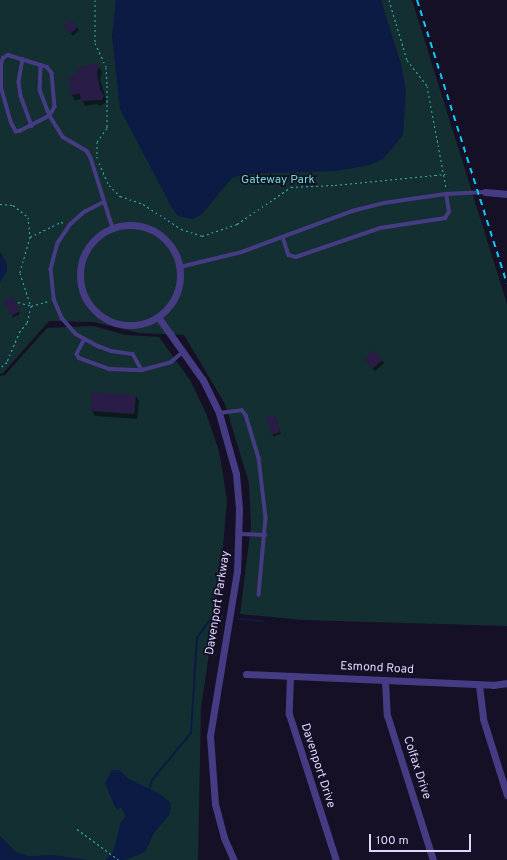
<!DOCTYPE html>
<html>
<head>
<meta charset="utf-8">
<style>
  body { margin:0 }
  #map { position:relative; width:507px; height:860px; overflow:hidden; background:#161027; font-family:Overpass,sans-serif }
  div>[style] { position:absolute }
  .green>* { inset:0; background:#132f31 }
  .water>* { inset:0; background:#0c1b44 }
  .shadow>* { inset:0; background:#0007; transform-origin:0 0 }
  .stream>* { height:2px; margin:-1px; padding:0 1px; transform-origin:1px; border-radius:1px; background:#0c1b44 }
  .building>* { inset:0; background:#291d47; transform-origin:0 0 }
  .path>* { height:1px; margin-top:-0.5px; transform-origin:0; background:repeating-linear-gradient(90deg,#33b2b6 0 2px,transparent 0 5px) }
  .lane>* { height:3.5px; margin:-1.75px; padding:0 1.75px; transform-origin:1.75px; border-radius:1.75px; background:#463c84 }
  .street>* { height:7px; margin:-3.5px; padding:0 3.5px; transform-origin:3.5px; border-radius:3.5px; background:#463c84 }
  .street>.ring { margin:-3.5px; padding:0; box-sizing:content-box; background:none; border:7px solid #463c84; border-radius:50% }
  .rail>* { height:2px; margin-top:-1px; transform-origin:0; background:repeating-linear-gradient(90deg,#08caf9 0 6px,transparent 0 11px) }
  span { translate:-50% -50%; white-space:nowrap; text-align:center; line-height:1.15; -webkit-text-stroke:3.5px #161027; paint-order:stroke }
  .park-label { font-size:12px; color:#64ddca }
  .street-label { font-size:12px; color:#dfd7fe }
  .scale { position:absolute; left:369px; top:834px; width:102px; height:18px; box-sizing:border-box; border:2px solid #dfd7fe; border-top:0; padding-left:5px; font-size:12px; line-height:14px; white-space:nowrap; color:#dfd7fe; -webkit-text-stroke:3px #161027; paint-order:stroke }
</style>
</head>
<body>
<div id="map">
  <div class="green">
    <i style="clip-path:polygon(0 0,412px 0,507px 304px,507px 626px,303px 620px,240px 614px,251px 526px,249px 483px,225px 404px,184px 335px,139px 333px,94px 322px,49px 321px,3px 373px,0 374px)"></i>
    <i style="clip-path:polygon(93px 326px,126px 335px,159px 337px,190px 380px,206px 413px,219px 451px,227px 500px,221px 571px,201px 708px,198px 860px,0 860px,0 376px,5px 375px,47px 328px)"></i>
  </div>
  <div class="water">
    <i style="clip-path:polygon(116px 0,381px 0,401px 64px,406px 90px,403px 135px,383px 159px,369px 165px,337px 171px,246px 174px,232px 178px,201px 215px,192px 219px,178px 216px,172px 208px,120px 109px,112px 36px)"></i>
    <i style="clip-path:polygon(0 251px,7px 264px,7px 271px,0 282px)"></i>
    <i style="clip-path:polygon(112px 770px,119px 770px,129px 779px,160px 794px,171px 803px,170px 814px,154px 833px,145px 852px,125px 860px,105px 860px,113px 852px,121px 822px,126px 816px,121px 807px,118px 810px,115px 807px,105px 783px)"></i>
    <i style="clip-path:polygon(0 836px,16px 852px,29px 856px,53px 855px,89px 860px,0 860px)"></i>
  </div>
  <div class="shadow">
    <i style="clip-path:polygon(70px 21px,79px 30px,73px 36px,66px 29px)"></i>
    <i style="clip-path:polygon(95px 64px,102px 71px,100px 80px,107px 102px,100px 106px,97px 104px,85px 106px,82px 99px,75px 100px,72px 95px,78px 76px,77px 69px)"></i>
    <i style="left:12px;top:297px;width:19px;height:8px;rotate:65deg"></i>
    <i style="left:374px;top:351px;width:16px;height:12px;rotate:50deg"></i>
    <i style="clip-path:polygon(93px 393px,136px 396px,139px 401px,137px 419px,95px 416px,92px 411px)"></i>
    <i style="left:275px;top:416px;width:19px;height:8px;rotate:72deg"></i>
  </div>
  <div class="stream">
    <i style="left:238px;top:619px;width:25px;rotate:5deg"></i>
    <i style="left:149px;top:790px;width:10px;rotate:-73deg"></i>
    <i style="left:152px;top:780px;width:61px;rotate:-50.3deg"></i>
    <i style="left:191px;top:733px;width:95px;rotate:-86.4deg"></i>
    <i style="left:197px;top:638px;width:21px;rotate:-55deg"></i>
    <i style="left:209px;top:621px;width:15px;rotate:-16deg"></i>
  </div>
  <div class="building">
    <i style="left:70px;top:19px;width:11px;height:10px;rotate:45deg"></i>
    <i style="clip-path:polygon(91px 63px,99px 65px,97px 74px,100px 89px,104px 96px,102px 100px,81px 101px,80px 94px,71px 95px,68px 77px,77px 75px,76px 68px,88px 66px)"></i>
    <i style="left:12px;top:296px;width:17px;height:10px;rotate:62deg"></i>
    <i style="left:374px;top:350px;width:13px;height:13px;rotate:48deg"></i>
    <i style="left:92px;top:392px;width:44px;height:19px;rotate:4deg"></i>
    <i style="left:275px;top:415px;width:18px;height:9px;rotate:74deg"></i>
  </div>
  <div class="path">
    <i style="left:95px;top:0;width:43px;rotate:90deg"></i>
    <i style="left:95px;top:43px;width:26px;rotate:65deg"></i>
    <i style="left:106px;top:67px;width:18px;rotate:87deg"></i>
    <i style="left:107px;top:85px;width:43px;rotate:90deg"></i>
    <i style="left:107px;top:128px;width:17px;rotate:126deg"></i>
    <i style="left:97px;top:142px;width:16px;rotate:90deg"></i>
    <i style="left:389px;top:0;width:63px;rotate:73.3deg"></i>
    <i style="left:407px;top:60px;width:33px;rotate:52deg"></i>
    <i style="left:427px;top:86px;width:104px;rotate:79.4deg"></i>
    <i style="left:99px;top:163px;width:24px;rotate:66deg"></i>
    <i style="left:109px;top:185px;width:16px;rotate:45deg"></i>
    <i style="left:120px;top:196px;width:24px;rotate:19deg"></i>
    <i style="left:143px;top:204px;width:45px;rotate:33.3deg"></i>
    <i style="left:181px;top:229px;width:22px;rotate:18deg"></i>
    <i style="left:202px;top:236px;width:37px;rotate:-19deg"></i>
    <i style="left:237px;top:224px;width:65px;rotate:-34.4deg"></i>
    <i style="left:291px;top:187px;width:44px;rotate:-2.6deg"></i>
    <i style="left:335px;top:185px;width:111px;rotate:-5.7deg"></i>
    <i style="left:0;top:204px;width:13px;rotate:4deg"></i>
    <i style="left:13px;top:205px;width:19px;rotate:39deg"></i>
    <i style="left:28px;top:217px;width:20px;rotate:84deg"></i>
    <i style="left:30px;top:237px;width:37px;rotate:106deg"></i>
    <i style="left:20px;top:273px;width:35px;rotate:72deg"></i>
    <i style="left:31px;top:306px;width:17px;rotate:103deg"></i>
    <i style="left:27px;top:323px;width:11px;rotate:131deg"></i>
    <i style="left:20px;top:331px;width:34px;rotate:113deg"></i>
    <i style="left:7px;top:362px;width:9px;rotate:139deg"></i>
    <i style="left:30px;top:237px;width:34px;rotate:-26deg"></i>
    <i style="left:61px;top:222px;width:3px;rotate:18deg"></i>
    <i style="left:18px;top:302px;width:14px;rotate:17deg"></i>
    <i style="left:31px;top:306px;width:19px;rotate:-16deg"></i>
    <i style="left:77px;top:829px;width:52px;rotate:36.4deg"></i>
  </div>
  <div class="lane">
    <i style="left:8px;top:55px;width:41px;rotate:17.1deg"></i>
    <i style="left:47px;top:67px;width:8px;rotate:50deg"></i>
    <i style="left:52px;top:73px;width:34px;rotate:85deg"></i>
    <i style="left:55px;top:107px;width:10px;rotate:119deg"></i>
    <i style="left:50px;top:116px;width:33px;rotate:153deg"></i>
    <i style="left:21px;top:131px;width:5px;rotate:169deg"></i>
    <i style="left:16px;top:132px;width:10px;rotate:-119deg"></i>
    <i style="left:11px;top:123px;width:36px;rotate:-106deg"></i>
    <i style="left:1px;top:88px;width:24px;rotate:-90deg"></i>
    <i style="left:1px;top:64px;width:6px;rotate:-72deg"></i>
    <i style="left:3px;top:58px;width:6px;rotate:-31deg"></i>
    <i style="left:23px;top:59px;width:23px;rotate:100deg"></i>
    <i style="left:19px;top:82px;width:14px;rotate:82deg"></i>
    <i style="left:21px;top:96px;width:32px;rotate:70deg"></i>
    <i style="left:41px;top:65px;width:25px;rotate:92deg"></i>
    <i style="left:40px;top:90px;width:28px;rotate:69deg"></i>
    <i style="left:50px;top:116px;width:25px;rotate:58deg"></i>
    <i style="left:63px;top:137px;width:28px;rotate:30deg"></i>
    <i style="left:87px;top:151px;width:8px;rotate:60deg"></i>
    <i style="left:91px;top:158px;width:73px;rotate:72.6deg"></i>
    <i style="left:103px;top:203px;width:20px;rotate:153deg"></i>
    <i style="left:85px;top:212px;width:18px;rotate:139deg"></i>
    <i style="left:71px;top:224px;width:23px;rotate:124deg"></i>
    <i style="left:58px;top:243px;width:27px;rotate:105deg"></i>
    <i style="left:51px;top:269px;width:30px;rotate:84deg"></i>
    <i style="left:54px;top:299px;width:21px;rotate:67deg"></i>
    <i style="left:62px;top:318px;width:21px;rotate:49deg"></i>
    <i style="left:76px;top:334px;width:25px;rotate:29deg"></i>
    <i style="left:98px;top:346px;width:14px;rotate:21deg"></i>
    <i style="left:111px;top:351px;width:22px;rotate:8deg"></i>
    <i style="left:133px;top:354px;width:18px;rotate:61deg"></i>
    <i style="left:142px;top:370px;width:30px;rotate:-15deg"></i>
    <i style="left:171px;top:362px;width:16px;rotate:-40deg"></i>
    <i style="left:283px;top:237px;width:19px;rotate:72deg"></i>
    <i style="left:289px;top:255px;width:7px;rotate:16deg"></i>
    <i style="left:296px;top:257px;width:89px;rotate:-19deg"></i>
    <i style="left:380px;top:228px;width:66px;rotate:-8.7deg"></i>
    <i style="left:445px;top:218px;width:7px;rotate:-56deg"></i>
    <i style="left:449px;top:212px;width:18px;rotate:-99deg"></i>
    <i style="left:180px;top:267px;width:64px;rotate:-13.6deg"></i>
    <i style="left:242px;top:252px;width:117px;rotate:-20.4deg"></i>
    <i style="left:352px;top:211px;width:33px;rotate:-14deg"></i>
    <i style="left:384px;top:203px;width:63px;rotate:-8.3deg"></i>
    <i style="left:446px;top:194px;width:39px;rotate:-3deg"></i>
    <i style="left:85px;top:339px;width:17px;rotate:118deg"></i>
    <i style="left:77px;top:354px;width:4px;rotate:63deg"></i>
    <i style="left:79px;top:358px;width:33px;rotate:20deg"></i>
    <i style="left:110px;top:369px;width:32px;rotate:2deg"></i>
    <i style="left:219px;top:413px;width:23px;rotate:-7deg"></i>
    <i style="left:242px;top:410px;width:6px;rotate:51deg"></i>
    <i style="left:246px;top:415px;width:45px;rotate:73.2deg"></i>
    <i style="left:259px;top:458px;width:60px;rotate:83.3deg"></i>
    <i style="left:266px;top:518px;width:77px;rotate:95.2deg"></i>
    <i style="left:240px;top:534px;width:25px;rotate:2deg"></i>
  </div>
  <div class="street">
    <i style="left:485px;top:192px;width:22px;rotate:5deg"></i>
    <i class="ring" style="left:80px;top:225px;width:93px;height:93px"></i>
    <i style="left:158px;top:317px;width:77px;rotate:54.5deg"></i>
    <i style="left:203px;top:380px;width:37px;rotate:64deg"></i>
    <i style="left:219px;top:413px;width:63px;rotate:74.4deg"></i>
    <i style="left:236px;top:474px;width:35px;rotate:85deg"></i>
    <i style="left:239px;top:509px;width:62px;rotate:91.8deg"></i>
    <i style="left:237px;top:571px;width:167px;rotate:99.3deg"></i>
    <i style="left:210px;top:736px;width:68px;rotate:85.8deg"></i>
    <i style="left:215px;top:804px;width:35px;rotate:75deg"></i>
    <i style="left:224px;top:838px;width:24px;rotate:66deg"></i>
    <i style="left:246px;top:674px;width:247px;rotate:2.5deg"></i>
    <i style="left:493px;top:685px;width:14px;rotate:-8deg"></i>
    <i style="left:290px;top:676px;width:38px;rotate:92deg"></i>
    <i style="left:289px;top:714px;width:153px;rotate:72.2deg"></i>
    <i style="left:385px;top:681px;width:34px;rotate:87deg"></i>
    <i style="left:387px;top:715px;width:152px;rotate:72.4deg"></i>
    <i style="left:479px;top:685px;width:34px;rotate:83deg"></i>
    <i style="left:483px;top:719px;width:80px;rotate:72.5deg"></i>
  </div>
  <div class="rail">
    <i style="left:417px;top:0;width:297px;rotate:72.4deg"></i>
  </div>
  <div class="park-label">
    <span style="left:278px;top:181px">Gateway Park</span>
  </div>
  <div class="street-label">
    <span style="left:219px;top:603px;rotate:-81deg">Davenport Parkway</span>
    <span style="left:377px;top:669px;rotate:3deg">Esmond Road</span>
    <span style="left:317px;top:766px;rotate:72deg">Davenport Drive</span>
    <span style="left:416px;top:768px;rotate:72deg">Colfax Drive</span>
  </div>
  <div class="scale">100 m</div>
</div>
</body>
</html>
